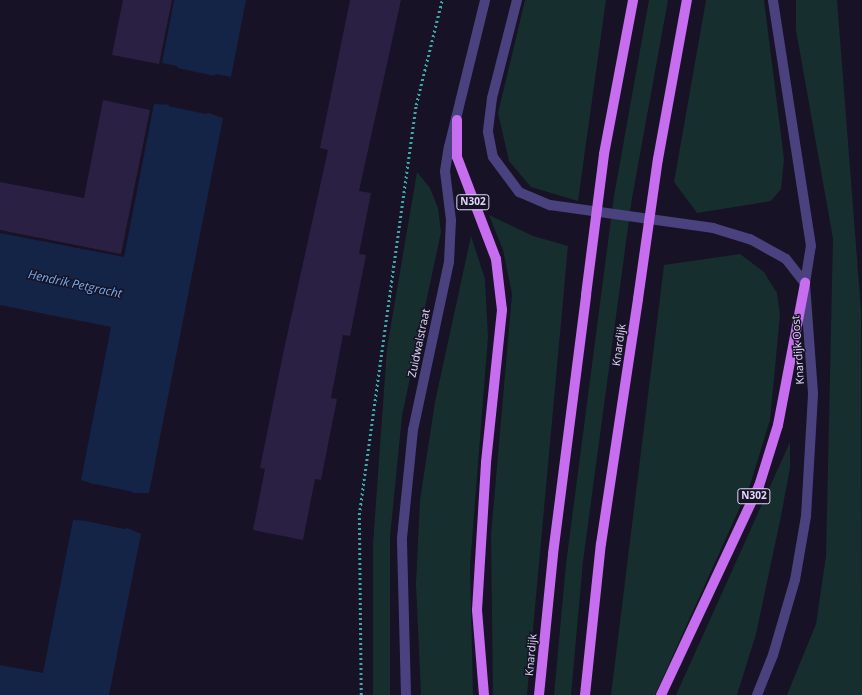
<!DOCTYPE html>
<html>
<head>
<meta charset="utf-8">
<style>
  body { margin:0 }
  #map { position:relative; width:862px; height:695px; overflow:hidden; background:#171225; font-family:"Open Sans",sans-serif }
  div>[style] { position:absolute }
  .green>* { inset:0; background:#162e2e }
  .water>* { inset:0; background:#142447 }
  .pier>* { inset:0; background:#171225; transform-origin:0 0 }
  .building>* { inset:0; background:#2a2044 }
  .path>* { height:2.5px; margin-top:-1.25px; transform-origin:0; background:repeating-linear-gradient(90deg,#3dabac 0 2px,transparent 0 5px) }
  .tertiary>* { height:10px; margin:-5px; padding:0 5px; transform-origin:5px; border-radius:5px; background:#49427f }
  .primary>* { height:10px; margin:-5px; padding:0 5px; transform-origin:5px; border-radius:5px; background:#c76def }
  .primary-bridge>* { height:10px; margin:-5px; padding:0 5px; transform-origin:5px; border-radius:5px; background:#c76def }
  span { translate:-50% -50%; white-space:nowrap; text-align:center; line-height:1.15; -webkit-text-stroke:3px #171225; paint-order:stroke }
  .shield-label span { padding:1px 3px; background:#171225; border:1px solid; border-radius:3px; -webkit-text-stroke-width:0 }
  .shield-label { font-size:10px; color:#e0dafb; font-weight:700 }
  .street-label { font-size:11px; color:#e0dafb }
  .water-label { font-size:12px; color:#74aeef; font-style:italic }
</style>
</head>
<body>
<div id="map">
  <div class="green">
    <i style="clip-path:polygon(525px 0,606px 0,578px 201px,531px 187px,509px 161px,498px 113px)"></i>
    <i style="clip-path:polygon(649px 0,668px 0,632px 198px,583px 561px,571px 695px,554px 695px,566px 564px,614px 196px)"></i>
    <i style="clip-path:polygon(706px 0,764px 0,784px 159px,781px 189px,771px 201px,697px 213px,674px 182px)"></i>
    <i style="clip-path:polygon(796px 0,837px 0,861px 310px,862px 695px,787px 695px,816px 624px,826px 556px,833px 239px,796px 30px)"></i>
    <i style="clip-path:polygon(417px 172px,430px 188px,438px 208px,441px 232px,402px 416px,390px 537px,390px 695px,373px 695px,373px 544px,387px 348px)"></i>
    <i style="clip-path:polygon(489px 215px,533px 236px,568px 246px,527px 695px,493px 695px,491px 535px,512px 294px,503px 250px)"></i>
    <i style="clip-path:polygon(471px 236px,485px 279px,488px 337px,470px 566px,473px 695px,421px 695px,416px 584px,420px 500px,435px 402px)"></i>
    <i style="clip-path:polygon(740px 254px,764px 272px,777px 293px,780px 315px,770px 420px,750px 485px,655px 695px,611px 695px,664px 265px)"></i>
    <i style="clip-path:polygon(790px 442px,790px 468px,780px 521px,756px 634px,737px 695px,676px 695px)"></i>
  </div>
  <div class="water">
    <i style="clip-path:polygon(174px 0,246px 0,231px 77px,216px 74px,213px 77px,206px 112px,223px 118px,149px 493px,131px 493px,125px 527px,141px 534px,109px 695px,0 695px,0 665px,43px 673px,73px 520px,89px 521px,96px 485px,81px 480px,111px 327px,0 305px,0 233px,124px 257px,154px 104px,172px 105px,179px 70px,177px 66px,162px 63px)"></i>
  </div>
  <div class="pier">
    <i style="left:177px;top:68px;width:39px;height:39px;rotate:12deg"></i>
    <i style="left:95px;top:484px;width:39px;height:38px;rotate:12deg"></i>
  </div>
  <div class="building">
    <i style="clip-path:polygon(123px 0,172px 0,159px 64px,112px 55px)"></i>
    <i style="clip-path:polygon(350px 0,401px 0,359px 191px,371px 193px,359px 254px,366px 255px,350px 336px,343px 335px,331px 398px,337px 399px,321px 480px,315px 479px,303px 540px,253px 530px,265px 469px,260px 468px,283px 354px,328px 150px,320px 148px)"></i>
    <i style="clip-path:polygon(103px 100px,150px 110px,121px 254px,0 230px,0 182px,84px 198px)"></i>
  </div>
  <div class="path">
    <i style="left:361px;top:695px;width:180px;rotate:-90.6deg"></i>
    <i style="left:359px;top:515px;width:414px;rotate:-82.1deg"></i>
    <i style="left:416px;top:105px;width:108px;rotate:-76.1deg"></i>
  </div>
  <div class="tertiary">
    <i style="left:517px;top:0;width:101px;rotate:104.3deg"></i>
    <i style="left:492px;top:98px;width:34px;rotate:97deg"></i>
    <i style="left:488px;top:132px;width:25px;rotate:79deg"></i>
    <i style="left:493px;top:157px;width:44px;rotate:53.4deg"></i>
    <i style="left:519px;top:192px;width:34px;rotate:23deg"></i>
    <i style="left:550px;top:205px;width:165px;rotate:8deg"></i>
    <i style="left:713px;top:228px;width:39px;rotate:17deg"></i>
    <i style="left:750px;top:239px;width:41px;rotate:29.1deg"></i>
    <i style="left:786px;top:259px;width:31px;rotate:52deg"></i>
    <i style="left:406px;top:695px;width:157px;rotate:-91.5deg"></i>
    <i style="left:402px;top:538px;width:109px;rotate:-84.2deg"></i>
    <i style="left:413px;top:430px;width:172px;rotate:-77.9deg"></i>
    <i style="left:449px;top:262px;width:42px;rotate:-87.3deg"></i>
    <i style="left:451px;top:220px;width:49px;rotate:-97deg"></i>
    <i style="left:445px;top:171px;width:24px;rotate:-81deg"></i>
    <i style="left:449px;top:147px;width:151px;rotate:-76.2deg"></i>
    <i style="left:757px;top:695px;width:43px;rotate:-68.2deg"></i>
    <i style="left:773px;top:655px;width:78px;rotate:-73.7deg"></i>
    <i style="left:795px;top:580px;width:65px;rotate:-80.2deg"></i>
    <i style="left:806px;top:516px;width:123px;rotate:-86.7deg"></i>
    <i style="left:813px;top:393px;width:110px;rotate:-94.2deg"></i>
    <i style="left:805px;top:283px;width:37px;rotate:-81deg"></i>
    <i style="left:811px;top:246px;width:249px;rotate:-98.8deg"></i>
  </div>
  <div class="primary">
    <i style="left:457px;top:120px;width:37px;rotate:90deg"></i>
    <i style="left:457px;top:157px;width:109px;rotate:69.1deg"></i>
    <i style="left:496px;top:259px;width:51px;rotate:83.3deg"></i>
    <i style="left:502px;top:310px;width:154px;rotate:96deg"></i>
    <i style="left:486px;top:463px;width:147px;rotate:93.5deg"></i>
    <i style="left:477px;top:610px;width:85px;rotate:85.3deg"></i>
    <i style="left:604px;top:154px;width:157px;rotate:-79.3deg"></i>
    <i style="left:658px;top:159px;width:162px;rotate:-79.7deg"></i>
    <i style="left:539px;top:695px;width:142px;rotate:-84.3deg"></i>
    <i style="left:553px;top:554px;width:261px;rotate:-82.7deg"></i>
    <i style="left:585px;top:695px;width:152px;rotate:-84deg"></i>
    <i style="left:601px;top:544px;width:248px;rotate:-81.4deg"></i>
    <i style="left:661px;top:695px;width:231px;rotate:-64.9deg"></i>
    <i style="left:759px;top:486px;width:64px;rotate:-72.7deg"></i>
    <i style="left:778px;top:425px;width:145px;rotate:-79.2deg"></i>
  </div>
  <div class="primary-bridge">
    <i style="left:586px;top:295px;width:142px;rotate:-82.7deg"></i>
    <i style="left:638px;top:299px;width:141px;rotate:-81.9deg"></i>
  </div>
  <div class="shield-label">
    <span style="left:473px;top:202px">N302</span>
    <span style="left:754px;top:496px">N302</span>
  </div>
  <div class="street-label">
    <span style="left:419px;top:343px;rotate:-78deg">Zuidwalstraat</span>
    <span style="left:619px;top:345px;rotate:-82deg">Knardijk</span>
    <span style="left:798px;top:350px;rotate:-94deg">Knardijk Oost</span>
    <span style="left:531px;top:655px;rotate:-85deg">Knardijk</span>
  </div>
  <div class="water-label">
    <span style="left:75px;top:284px;rotate:12deg">Hendrik Petgracht</span>
  </div>
</div>
</body>
</html>
